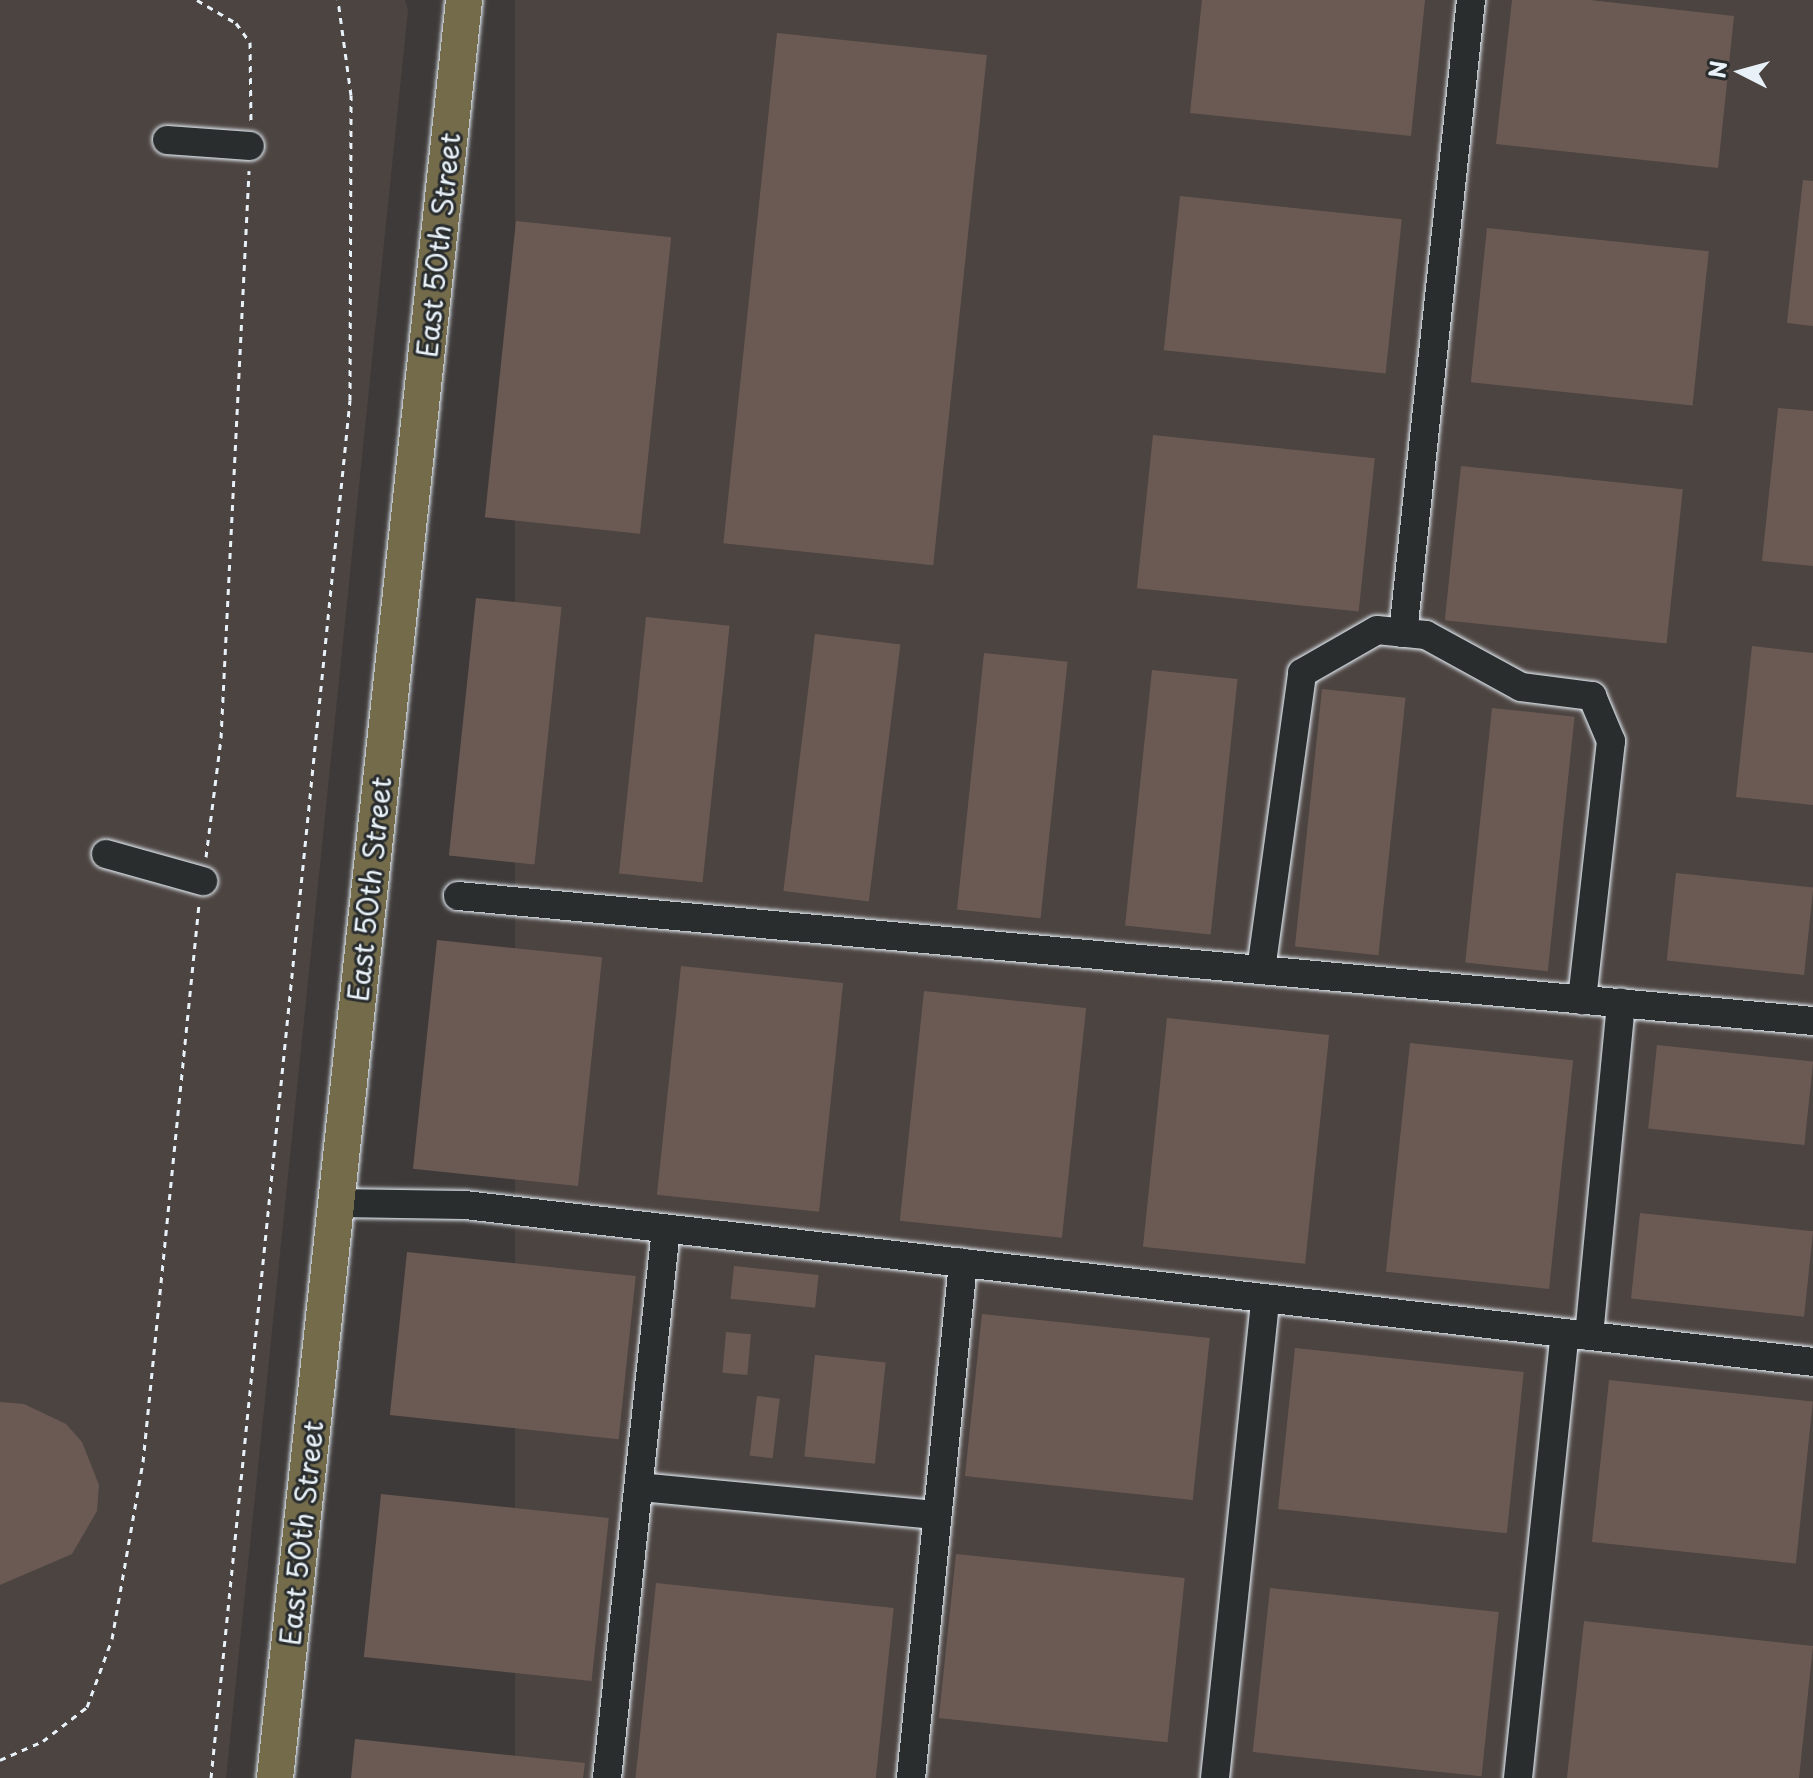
<!DOCTYPE html>
<html>
<head>
<meta charset="utf-8">
<style>
  body { margin:0 }
  #map { position:relative; width:1813px; height:1778px; overflow:hidden; background:#3e3a39; font-family:"Playpen Sans",sans-serif }
  div>[style] { position:absolute }
  .built>* { inset:0; background:#4c4441; transform-origin:0 0 }
  .building>* { inset:0; background:#6b5a53; transform-origin:0 0 }
  .path>* { height:3px; margin-top:-1.5px; transform-origin:0; background:repeating-linear-gradient(90deg,#e8f1f8 0 6px,transparent 0 12px) }
  .roads { filter:drop-shadow(0 0 2px #e8f1f8) drop-shadow(0 0 2px #e8f1f8) }
  .minor>* { height:28px; margin:-14px; padding:0 14px; transform-origin:14px; border-radius:14px; background:#2a2d2e }
  .major>* { height:36px; margin:-18px; padding:0 18px; transform-origin:18px; border-radius:18px; background:#746b4b }
  span { translate:-50% -50%; white-space:nowrap; text-align:center; line-height:1.15; -webkit-text-stroke:6px #2a2d2e; paint-order:stroke }
  .street-label { font-size:28px; color:#e8f1f8 }
  .north { position:absolute; left:1701px; top:32px; width:80px; height:80px; -webkit-text-stroke:6px #2a2d2e; paint-order:stroke; rotate:276deg; font-size:22px; font-weight:700; line-height:32px; text-align:center; color:#e8f1f8 }
  .north::after { content:''; display:block; margin:auto; width:28px; height:36px; background:#e8f1f8; clip-path:polygon(50% 0,100% 100%,50% 72%,0 100%) }
</style>
</head>
<body>
<div id="map">
  <div class="built">
    <i style="clip-path:polygon(0 0,405px 0,408px 10px,226px 1778px,0 1778px)"></i>
    <i style="left:515px;top:0;width:1298px;height:1788px"></i>
  </div>
  <div class="building">
    <i style="clip-path:polygon(1202px 0,1425px 0,1411px 136px,1190px 113px)"></i>
    <i style="clip-path:polygon(1512px 0,1590px 0,1734px 16px,1718px 168px,1496px 144px)"></i>
    <i style="left:777px;top:33px;width:211px;height:513px;rotate:6deg"></i>
    <i style="clip-path:polygon(1803px 180px,1813px 181px,1813px 326px,1787px 323px)"></i>
    <i style="left:1180px;top:196px;width:223px;height:155px;rotate:6deg"></i>
    <i style="left:516px;top:221px;width:156px;height:298px;rotate:6deg"></i>
    <i style="left:1487px;top:228px;width:223px;height:155px;rotate:6deg"></i>
    <i style="clip-path:polygon(1778px 408px,1813px 411px,1813px 566px,1762px 561px)"></i>
    <i style="left:1153px;top:435px;width:223px;height:154px;rotate:6deg"></i>
    <i style="left:1461px;top:466px;width:223px;height:155px;rotate:6deg"></i>
    <i style="left:476px;top:598px;width:86px;height:259px;rotate:6deg"></i>
    <i style="left:646px;top:617px;width:84px;height:258px;rotate:6deg"></i>
    <i style="left:815px;top:634px;width:86px;height:259px;rotate:7deg"></i>
    <i style="clip-path:polygon(1752px 646px,1813px 653px,1813px 805px,1736px 797px)"></i>
    <i style="left:984px;top:653px;width:84px;height:258px;rotate:6deg"></i>
    <i style="left:1152px;top:670px;width:86px;height:257px;rotate:6deg"></i>
    <i style="left:1322px;top:689px;width:84px;height:259px;rotate:6deg"></i>
    <i style="left:1492px;top:708px;width:83px;height:256px;rotate:6deg"></i>
    <i style="left:1676px;top:873px;width:138px;height:88px;rotate:6deg"></i>
    <i style="left:437px;top:940px;width:166px;height:230px;rotate:6deg"></i>
    <i style="left:681px;top:966px;width:163px;height:230px;rotate:6deg"></i>
    <i style="left:924px;top:991px;width:163px;height:231px;rotate:6deg"></i>
    <i style="left:1167px;top:1018px;width:163px;height:230px;rotate:6deg"></i>
    <i style="left:1410px;top:1043px;width:164px;height:230px;rotate:6deg"></i>
    <i style="left:1657px;top:1045px;width:157px;height:84px;rotate:6deg"></i>
    <i style="left:1640px;top:1213px;width:174px;height:86px;rotate:6deg"></i>
    <i style="left:407px;top:1252px;width:230px;height:164px;rotate:6deg"></i>
    <i style="left:734px;top:1266px;width:85px;height:33px;rotate:6deg"></i>
    <i style="left:982px;top:1314px;width:229px;height:163px;rotate:6deg"></i>
    <i style="left:726px;top:1332px;width:25px;height:41px;rotate:5deg"></i>
    <i style="left:1295px;top:1348px;width:230px;height:162px;rotate:6deg"></i>
    <i style="left:815px;top:1355px;width:71px;height:102px;rotate:6deg"></i>
    <i style="left:1609px;top:1380px;width:205px;height:163px;rotate:6deg"></i>
    <i style="left:757px;top:1396px;width:23px;height:60px;rotate:7deg"></i>
    <i style="clip-path:polygon(0 1402px,24px 1404px,66px 1424px,82px 1442px,99px 1485px,97px 1511px,72px 1554px,0 1585px)"></i>
    <i style="left:381px;top:1494px;width:229px;height:164px;rotate:6deg"></i>
    <i style="left:956px;top:1554px;width:230px;height:165px;rotate:6deg"></i>
    <i style="left:656px;top:1583px;width:239px;height:196px;rotate:6deg"></i>
    <i style="left:1270px;top:1588px;width:230px;height:165px;rotate:6deg"></i>
    <i style="clip-path:polygon(1584px 1621px,1813px 1646px,1799px 1778px,1567px 1778px)"></i>
    <i style="clip-path:polygon(355px 1739px,585px 1763px,583px 1778px,351px 1778px)"></i>
  </div>
  <div class="path">
    <i style="left:197px;top:0;width:45px;rotate:30.5deg"></i>
    <i style="left:236px;top:23px;width:24px;rotate:54deg"></i>
    <i style="left:250px;top:42px;width:81px;rotate:89.3deg"></i>
    <i style="left:206px;top:857px;width:120px;rotate:-82.8deg"></i>
    <i style="left:221px;top:738px;width:568px;rotate:-87.17deg"></i>
    <i style="left:0;top:1760px;width:47px;rotate:-23.8deg"></i>
    <i style="left:43px;top:1741px;width:56px;rotate:-37.7deg"></i>
    <i style="left:87px;top:1707px;width:72px;rotate:-69.8deg"></i>
    <i style="left:112px;top:1639px;width:180px;rotate:-80.1deg"></i>
    <i style="left:143px;top:1462px;width:561px;rotate:-84.27deg"></i>
    <i style="left:211px;top:1778px;width:1385px;rotate:-84.24deg"></i>
    <i style="left:350px;top:400px;width:305px;rotate:-89.8deg"></i>
    <i style="left:351px;top:95px;width:96px;rotate:-97.8deg"></i>
  </div>
  <div class="roads">
    <div class="minor">
      <i style="left:167px;top:140px;width:83px;rotate:4.1deg"></i>
      <i style="left:1403px;top:633px;width:637px;rotate:-83.87deg"></i>
      <i style="left:106px;top:854px;width:101px;rotate:15.6deg"></i>
      <i style="left:458px;top:896px;width:1361px;rotate:5.27deg"></i>
      <i style="left:1261px;top:970px;width:300px;rotate:-82.1deg"></i>
      <i style="left:1302px;top:673px;width:86px;rotate:-29.8deg"></i>
      <i style="left:1377px;top:630px;width:49px;rotate:5.8deg"></i>
      <i style="left:1426px;top:635px;width:108px;rotate:28.7deg"></i>
      <i style="left:1521px;top:687px;width:72px;rotate:7.2deg"></i>
      <i style="left:1592px;top:696px;width:49px;rotate:67.1deg"></i>
      <i style="left:1611px;top:741px;width:261px;rotate:96.4deg"></i>
      <i style="left:336px;top:1203px;width:129px;rotate:0.9deg"></i>
      <i style="left:465px;top:1205px;width:1357px;rotate:6.64deg"></i>
      <i style="left:1589px;top:1336px;width:335px;rotate:-84.5deg"></i>
      <i style="left:639px;top:1487px;width:299px;rotate:5.4deg"></i>
      <i style="left:607px;top:1778px;width:552px;rotate:-83.87deg"></i>
      <i style="left:911px;top:1778px;width:518px;rotate:-84.23deg"></i>
      <i style="left:1215px;top:1778px;width:482px;rotate:-84deg"></i>
      <i style="left:1518px;top:1778px;width:447px;rotate:-84deg"></i>
    </div>
    <div class="major">
      <i style="left:275px;top:1778px;width:1788px;rotate:-83.93deg"></i>
    </div>
  </div>
  <div class="street-label">
    <span style="left:438px;top:245px;rotate:-84deg">East 50th Street</span>
    <span style="left:369px;top:889px;rotate:-84deg">East 50th Street</span>
    <span style="left:301px;top:1533px;rotate:-84deg">East 50th Street</span>
  </div>
  <div class="north">N</div>
</div>
</body>
</html>
